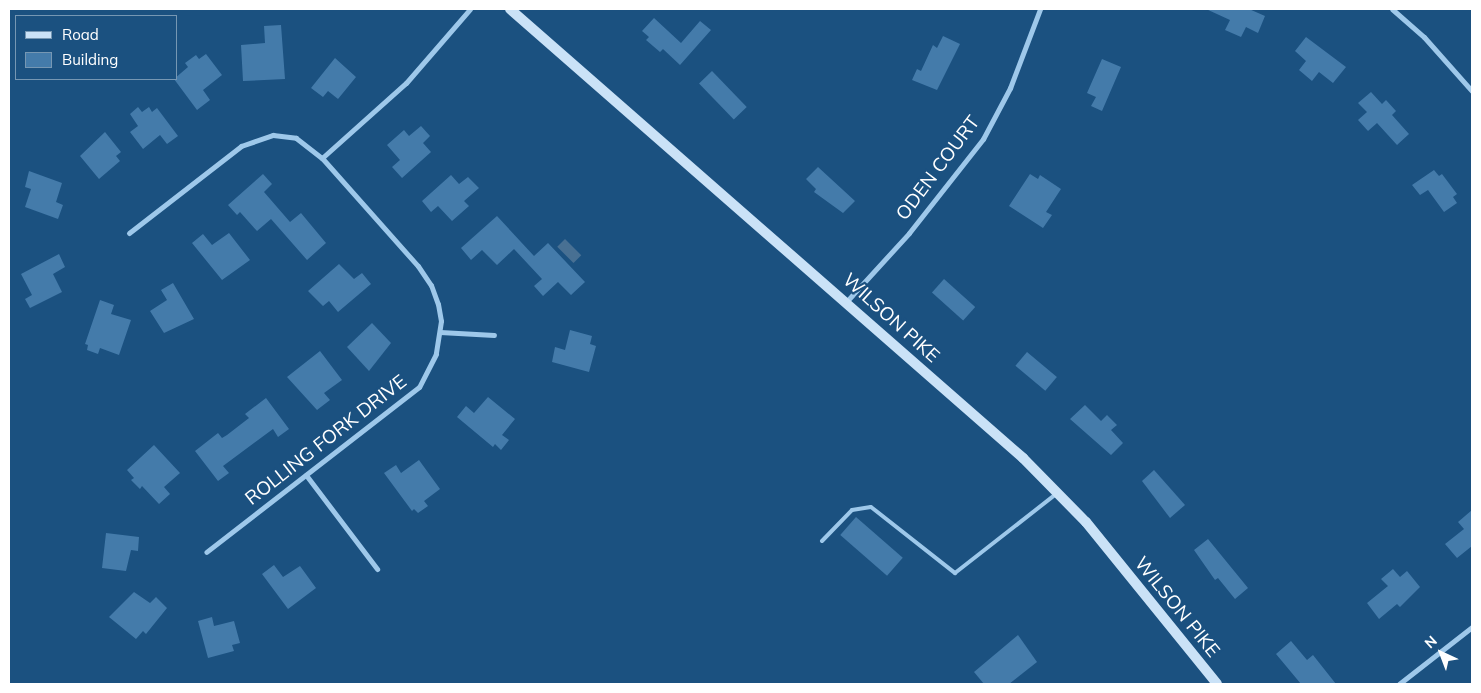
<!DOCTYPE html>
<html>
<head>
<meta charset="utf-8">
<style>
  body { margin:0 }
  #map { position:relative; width:1481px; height:693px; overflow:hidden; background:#1b5180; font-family:Mulish,sans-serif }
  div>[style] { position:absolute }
  .water>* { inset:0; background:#487093; transform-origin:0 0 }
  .building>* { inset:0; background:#447baa; transform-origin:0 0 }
  .service>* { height:4px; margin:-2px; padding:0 2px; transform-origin:2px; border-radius:2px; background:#9ec8ea }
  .minor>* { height:5px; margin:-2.5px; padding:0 2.5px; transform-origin:2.5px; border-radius:2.5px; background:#9ec8ea }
  .secondary>* { height:10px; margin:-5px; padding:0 5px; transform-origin:5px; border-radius:5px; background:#cae2f7 }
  span { translate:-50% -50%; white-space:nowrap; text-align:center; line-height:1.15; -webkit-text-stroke:4.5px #1b5180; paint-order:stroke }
  .street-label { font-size:19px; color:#fff }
  .frame { position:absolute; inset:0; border:10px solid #fff; pointer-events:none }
  .legend { position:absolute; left:15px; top:15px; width:162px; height:65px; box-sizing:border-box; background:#1b5180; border:1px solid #7697b3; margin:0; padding:6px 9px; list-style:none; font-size:15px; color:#fff }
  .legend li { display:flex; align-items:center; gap:10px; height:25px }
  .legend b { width:25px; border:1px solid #7697b3 }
  .north { position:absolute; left:1416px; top:628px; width:50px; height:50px; -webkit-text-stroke:4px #1b5180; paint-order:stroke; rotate:317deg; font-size:14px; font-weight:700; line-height:20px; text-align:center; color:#fff }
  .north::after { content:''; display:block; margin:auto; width:18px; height:22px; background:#fff; clip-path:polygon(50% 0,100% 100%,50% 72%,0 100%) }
</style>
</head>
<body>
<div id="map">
  <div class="water">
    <i style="left:565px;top:239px;width:23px;height:11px;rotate:45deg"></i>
  </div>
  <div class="building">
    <i style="clip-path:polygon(1206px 9px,1249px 9px,1265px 16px,1258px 33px,1246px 27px,1241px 37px,1225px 30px,1230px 20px)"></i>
    <i style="clip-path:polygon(654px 18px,681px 43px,700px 21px,711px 30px,680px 65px,663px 49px,660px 52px,646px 40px,649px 37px,642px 31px)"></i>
    <i style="clip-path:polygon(281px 25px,285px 79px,243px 81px,241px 45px,265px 43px,264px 26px)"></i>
    <i style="clip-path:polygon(943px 36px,960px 44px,937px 90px,912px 80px,917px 69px,921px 71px,933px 45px,937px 48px)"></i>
    <i style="clip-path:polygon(1306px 37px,1346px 67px,1333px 83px,1319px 72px,1312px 81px,1299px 70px,1306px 61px,1295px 51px)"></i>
    <i style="clip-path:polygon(206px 54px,222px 75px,203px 90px,210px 100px,197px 110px,174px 79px,188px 67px,185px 63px,196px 55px,199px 59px)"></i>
    <i style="clip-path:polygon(335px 58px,356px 77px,338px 99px,328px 91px,323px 97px,311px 88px)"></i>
    <i style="clip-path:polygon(1102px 59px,1121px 67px,1102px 111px,1091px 106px,1096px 97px,1087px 93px)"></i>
    <i style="left:712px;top:71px;width:50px;height:18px;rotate:46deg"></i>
    <i style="clip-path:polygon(1371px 92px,1382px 104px,1386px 100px,1396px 111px,1392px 115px,1409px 134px,1397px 145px,1377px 123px,1368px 131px,1358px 120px,1367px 112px,1358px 103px)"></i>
    <i style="clip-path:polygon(138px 107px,142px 112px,149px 107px,152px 112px,157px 108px,178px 136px,167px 144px,160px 135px,143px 149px,130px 132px,138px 126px,130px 114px)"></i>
    <i style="clip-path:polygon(421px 126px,430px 136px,423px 143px,431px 152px,402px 178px,392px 167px,400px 160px,387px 145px,404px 130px,409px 136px)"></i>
    <i style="clip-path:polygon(105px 132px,121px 152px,116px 156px,120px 161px,99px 179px,80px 156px)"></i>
    <i style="clip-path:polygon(818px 167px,855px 201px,843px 213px,814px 192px,816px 189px,806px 179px)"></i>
    <i style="clip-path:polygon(1434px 170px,1439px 176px,1442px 174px,1457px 194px,1453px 197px,1457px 203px,1444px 212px,1428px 190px,1420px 195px,1412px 185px)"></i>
    <i style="clip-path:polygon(29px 171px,62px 183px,56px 202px,63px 205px,58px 219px,25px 207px,31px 189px,25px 187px)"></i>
    <i style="clip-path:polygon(263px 174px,272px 184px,264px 192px,290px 222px,301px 213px,326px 243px,307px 260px,271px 219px,257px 231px,240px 212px,237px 215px,228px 205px)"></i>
    <i style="clip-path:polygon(1030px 174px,1038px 179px,1040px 175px,1061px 189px,1046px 212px,1052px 215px,1043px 228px,1009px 206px)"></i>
    <i style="clip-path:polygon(451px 175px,459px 184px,468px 177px,479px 188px,464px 201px,469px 206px,452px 221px,438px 206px,431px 212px,422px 201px)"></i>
    <i style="clip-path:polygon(497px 216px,534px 256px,548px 243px,585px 282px,571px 295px,558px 282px,543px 296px,534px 286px,542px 279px,514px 249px,497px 265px,482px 250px,471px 260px,461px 248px)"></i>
    <i style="clip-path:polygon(229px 233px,250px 260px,222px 280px,192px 243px,203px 234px,212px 245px)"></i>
    <i style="clip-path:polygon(59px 254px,65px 267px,53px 274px,62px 292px,30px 308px,25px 299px,32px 295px,21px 274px)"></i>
    <i style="clip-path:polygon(339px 264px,354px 279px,362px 273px,371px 284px,338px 312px,329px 301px,323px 306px,308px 291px)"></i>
    <i style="left:944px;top:279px;width:42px;height:18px;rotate:42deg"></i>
    <i style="clip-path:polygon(173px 283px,194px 319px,164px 333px,150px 311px,167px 300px,161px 290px)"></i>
    <i style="clip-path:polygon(100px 300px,114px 305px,111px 314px,131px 320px,119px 355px,100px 348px,98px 354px,87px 350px,88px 345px,85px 344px)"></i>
    <i style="clip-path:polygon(372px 323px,391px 343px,369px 371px,347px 347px)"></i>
    <i style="clip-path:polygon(570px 330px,592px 336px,590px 344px,596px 346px,589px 372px,552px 362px,555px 347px,565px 350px)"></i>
    <i style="clip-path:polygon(320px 351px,342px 380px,324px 393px,330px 400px,317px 410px,287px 377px)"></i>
    <i style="left:1027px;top:352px;width:39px;height:18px;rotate:40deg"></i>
    <i style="clip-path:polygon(488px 397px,515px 419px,502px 435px,509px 440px,501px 450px,495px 444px,493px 447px,457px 417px,466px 406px,474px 413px)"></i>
    <i style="clip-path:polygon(266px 398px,289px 429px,278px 437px,273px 429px,223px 466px,229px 473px,218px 481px,195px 451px,218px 433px,222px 438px,227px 435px,249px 418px,245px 414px)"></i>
    <i style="clip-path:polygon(1085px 405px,1101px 421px,1107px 415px,1117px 425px,1111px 430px,1123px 443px,1111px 455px,1070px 419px)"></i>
    <i style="clip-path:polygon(154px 445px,180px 473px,164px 487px,170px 494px,159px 504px,142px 486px,140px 489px,131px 480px,134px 478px,127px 470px)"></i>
    <i style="clip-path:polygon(419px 460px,440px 489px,424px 501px,428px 506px,418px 513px,414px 509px,412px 511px,384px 473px,396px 465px,401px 473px)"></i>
    <i style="clip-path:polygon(1154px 470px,1185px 505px,1170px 518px,1142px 481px)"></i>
    <i style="clip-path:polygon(1472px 510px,1472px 546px,1457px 558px,1445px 544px,1464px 529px,1458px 522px)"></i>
    <i style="left:856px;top:517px;width:62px;height:24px;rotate:41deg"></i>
    <i style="clip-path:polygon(106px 533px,139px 537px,138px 551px,131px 550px,126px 571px,102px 568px)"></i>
    <i style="clip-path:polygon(1208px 539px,1248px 588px,1235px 599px,1218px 578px,1215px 580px,1194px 550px)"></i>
    <i style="clip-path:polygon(274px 565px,283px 577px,300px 566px,316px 588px,288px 609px,262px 574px)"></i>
    <i style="clip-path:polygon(1393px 569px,1400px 577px,1407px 571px,1420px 587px,1400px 607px,1397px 604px,1379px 619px,1367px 603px,1388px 586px,1381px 579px)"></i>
    <i style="clip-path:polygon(134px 592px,150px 603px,156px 597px,167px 608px,146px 634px,143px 631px,136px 639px,109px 617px)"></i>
    <i style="clip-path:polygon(212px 617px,214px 626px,234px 621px,240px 643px,232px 645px,234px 651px,208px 658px,198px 621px)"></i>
    <i style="clip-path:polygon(1018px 635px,1037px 662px,1009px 684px,984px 684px,974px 672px)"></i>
    <i style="clip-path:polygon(1291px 641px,1307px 660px,1313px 655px,1336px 684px,1301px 684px,1276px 654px)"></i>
  </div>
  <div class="service">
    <i style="left:822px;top:541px;width:43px;rotate:-45.9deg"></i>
    <i style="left:852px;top:510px;width:19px;rotate:-9deg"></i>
    <i style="left:871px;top:507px;width:107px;rotate:38.2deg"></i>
    <i style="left:955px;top:573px;width:128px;rotate:-38deg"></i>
  </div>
  <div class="minor">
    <i style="left:1392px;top:9px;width:43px;rotate:41.2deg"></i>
    <i style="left:1424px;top:37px;width:72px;rotate:48.4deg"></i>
    <i style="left:322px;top:158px;width:113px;rotate:-41.8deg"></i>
    <i style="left:406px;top:83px;width:98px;rotate:-49.1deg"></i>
    <i style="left:129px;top:233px;width:142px;rotate:-37.8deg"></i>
    <i style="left:241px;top:146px;width:34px;rotate:-19deg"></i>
    <i style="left:273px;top:135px;width:23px;rotate:7deg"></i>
    <i style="left:296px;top:138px;width:33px;rotate:38deg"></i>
    <i style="left:322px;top:158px;width:144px;rotate:48.4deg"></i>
    <i style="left:418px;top:266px;width:23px;rotate:56deg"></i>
    <i style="left:431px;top:285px;width:20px;rotate:70deg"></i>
    <i style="left:438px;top:304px;width:17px;rotate:80deg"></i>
    <i style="left:441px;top:321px;width:33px;rotate:99deg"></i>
    <i style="left:436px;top:354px;width:37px;rotate:117deg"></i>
    <i style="left:419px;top:387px;width:269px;rotate:142.2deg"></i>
    <i style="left:847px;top:301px;width:92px;rotate:-47.6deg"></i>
    <i style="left:909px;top:233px;width:120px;rotate:-51.8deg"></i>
    <i style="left:983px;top:139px;width:58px;rotate:-62.1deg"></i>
    <i style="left:1010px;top:88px;width:85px;rotate:-69.2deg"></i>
    <i style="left:440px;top:332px;width:54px;rotate:3.2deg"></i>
    <i style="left:306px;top:475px;width:118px;rotate:52.9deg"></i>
    <i style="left:1399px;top:684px;width:93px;rotate:-38deg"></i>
  </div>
  <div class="secondary">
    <i style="left:510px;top:9px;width:682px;rotate:41.19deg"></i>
    <i style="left:1023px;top:458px;width:90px;rotate:45.5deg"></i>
    <i style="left:1086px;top:522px;width:208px;rotate:51deg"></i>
  </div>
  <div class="street-label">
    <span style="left:938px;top:168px;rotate:-53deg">ODEN COURT</span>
    <span style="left:891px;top:318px;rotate:42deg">WILSON PIKE</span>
    <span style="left:326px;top:440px;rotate:-38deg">ROLLING FORK DRIVE</span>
    <span style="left:1177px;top:607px;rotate:51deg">WILSON PIKE</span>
  </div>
  <div class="frame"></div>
  <ul class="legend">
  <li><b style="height:6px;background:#cae2f7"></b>Road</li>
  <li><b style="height:14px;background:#447baa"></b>Building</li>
  </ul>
  <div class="north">N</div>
</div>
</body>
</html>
